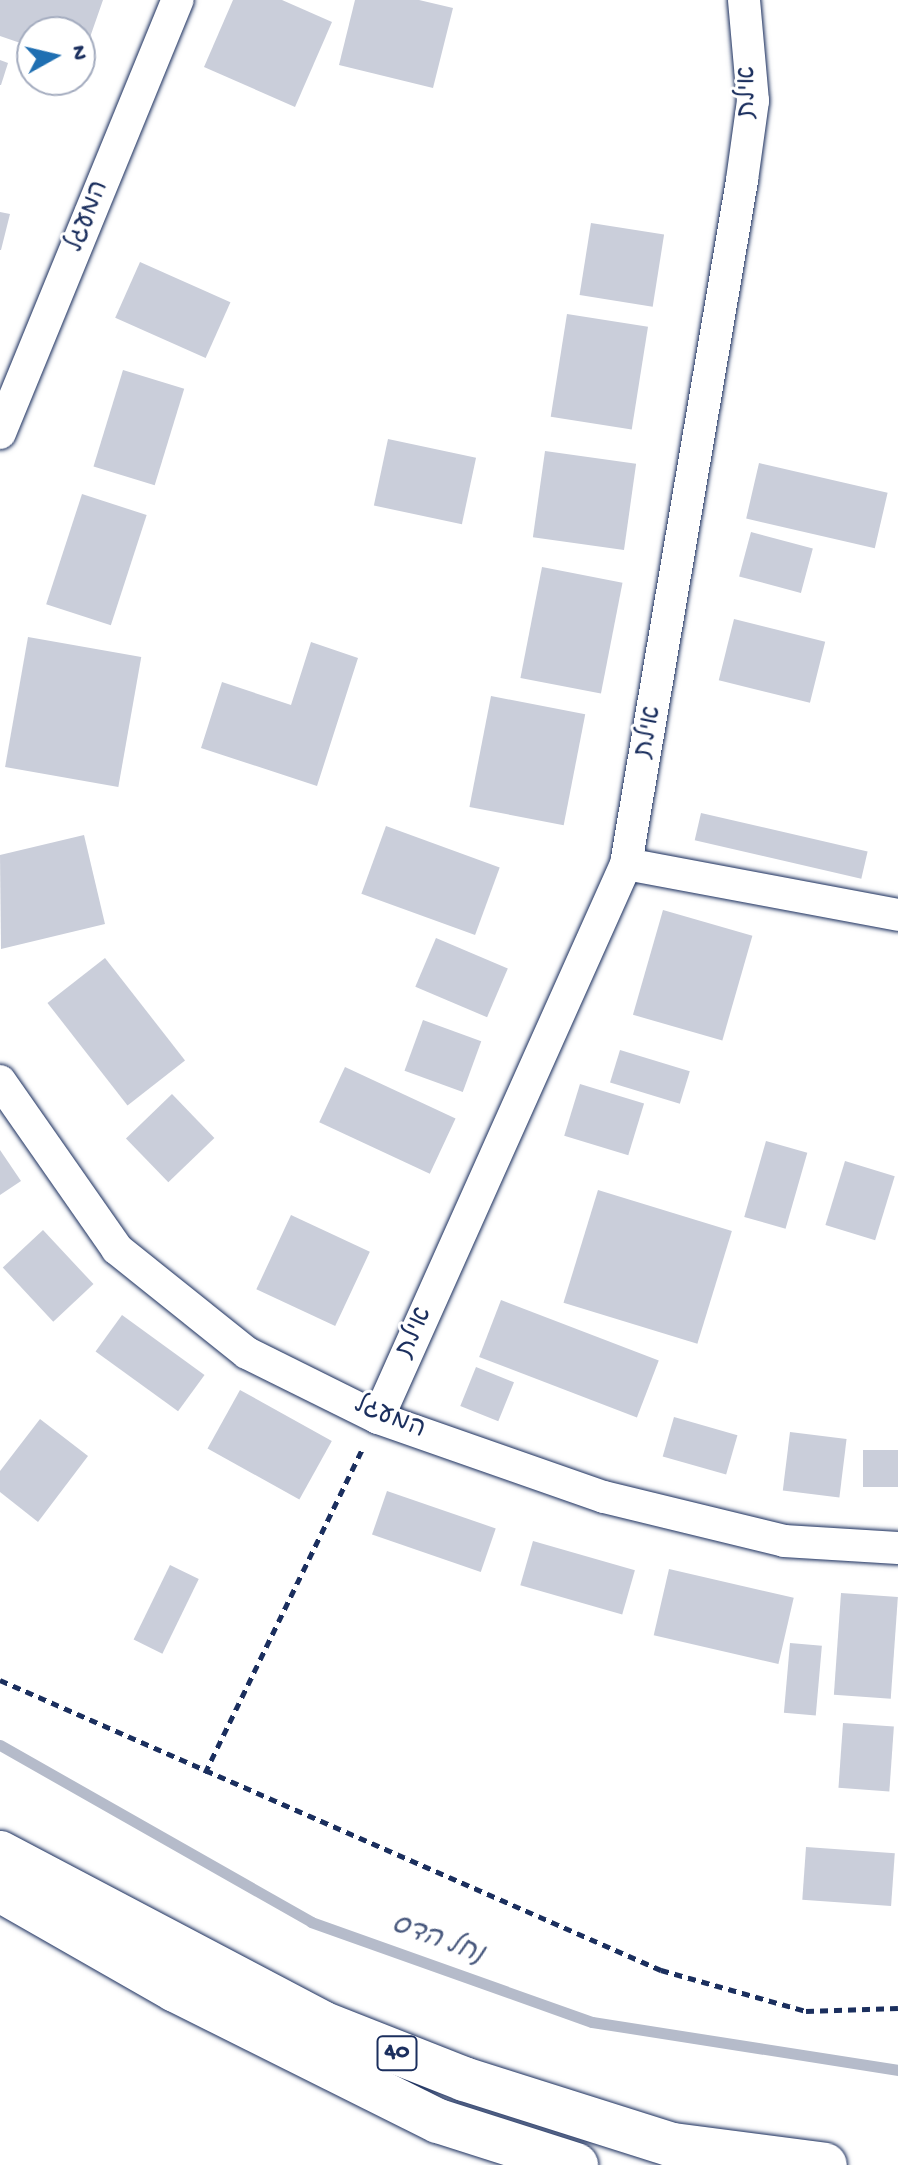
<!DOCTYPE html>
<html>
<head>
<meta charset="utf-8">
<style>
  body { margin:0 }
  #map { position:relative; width:898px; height:2165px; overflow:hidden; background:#fff; font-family:"Gochi Hand","Playpen Sans Hebrew",sans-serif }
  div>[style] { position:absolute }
  .stream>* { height:11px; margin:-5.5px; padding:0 5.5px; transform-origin:5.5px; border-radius:5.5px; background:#b5bbca }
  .building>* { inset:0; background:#caceda; transform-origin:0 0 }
  .path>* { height:5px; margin-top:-2.5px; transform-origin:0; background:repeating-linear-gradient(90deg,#1b2f5e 0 8px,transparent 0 14px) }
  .roads { filter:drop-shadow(0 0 2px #1b2f5e) drop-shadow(0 0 2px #1b2f5e) }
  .minor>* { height:32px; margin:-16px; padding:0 16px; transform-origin:16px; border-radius:16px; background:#fff }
  .trunk>* { height:44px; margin:-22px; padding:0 22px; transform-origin:22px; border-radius:22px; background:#fff }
  span { translate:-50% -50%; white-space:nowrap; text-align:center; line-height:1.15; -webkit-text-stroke:6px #fff; paint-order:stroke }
  .shield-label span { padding:2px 6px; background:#fff; border:2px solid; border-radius:6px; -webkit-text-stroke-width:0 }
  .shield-label { font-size:24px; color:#1b2f5e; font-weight:700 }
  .street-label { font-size:26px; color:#1b2f5e }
  .water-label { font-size:28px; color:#49597e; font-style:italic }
  .north { position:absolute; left:16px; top:16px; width:80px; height:80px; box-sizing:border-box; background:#fff; border:2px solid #a4acbf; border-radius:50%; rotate:82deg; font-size:22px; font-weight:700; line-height:32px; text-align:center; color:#1b2f5e }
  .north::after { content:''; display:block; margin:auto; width:28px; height:36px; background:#1f6fb2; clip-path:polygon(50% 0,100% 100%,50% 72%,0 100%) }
</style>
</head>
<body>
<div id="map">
  <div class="stream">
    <i style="left:0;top:1745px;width:358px;rotate:29.6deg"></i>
    <i style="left:311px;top:1922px;width:298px;rotate:19.6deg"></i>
    <i style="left:592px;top:2022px;width:310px;rotate:8.9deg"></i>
  </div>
  <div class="building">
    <i style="clip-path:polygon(0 0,103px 0,80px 66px,80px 32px,32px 32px,32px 47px,0 36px)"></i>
    <i style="clip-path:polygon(233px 0,282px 0,332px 22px,295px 107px,204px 67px)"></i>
    <i style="clip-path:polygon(355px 0,419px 0,453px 8px,433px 88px,339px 65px)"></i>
    <i style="clip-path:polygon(0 60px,8px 63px,1px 85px,0 85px)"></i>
    <i style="clip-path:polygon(0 212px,10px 214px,1px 250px,0 250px)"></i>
    <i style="left:591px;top:223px;width:74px;height:73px;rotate:9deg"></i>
    <i style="left:140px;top:262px;width:99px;height:61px;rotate:24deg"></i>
    <i style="left:567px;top:314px;width:82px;height:104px;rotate:9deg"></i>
    <i style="left:123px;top:370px;width:64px;height:101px;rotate:17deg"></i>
    <i style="left:388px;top:439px;width:90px;height:68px;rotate:12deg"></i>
    <i style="left:545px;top:451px;width:92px;height:87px;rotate:8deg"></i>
    <i style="left:759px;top:463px;width:132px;height:57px;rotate:13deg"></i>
    <i style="left:82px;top:494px;width:68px;height:116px;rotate:18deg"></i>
    <i style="left:751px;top:532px;width:64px;height:46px;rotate:15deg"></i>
    <i style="left:542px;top:567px;width:82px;height:113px;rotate:11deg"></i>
    <i style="left:734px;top:619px;width:94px;height:63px;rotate:14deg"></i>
    <i style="left:28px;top:637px;width:115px;height:132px;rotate:10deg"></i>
    <i style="clip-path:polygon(311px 642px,358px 658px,317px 786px,201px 748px,222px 682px,291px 705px)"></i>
    <i style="left:491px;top:696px;width:96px;height:113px;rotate:11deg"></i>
    <i style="left:701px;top:813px;width:171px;height:28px;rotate:13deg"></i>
    <i style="left:386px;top:826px;width:121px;height:72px;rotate:20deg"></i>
    <i style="clip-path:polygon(84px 835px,105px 924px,1px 949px,0 855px)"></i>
    <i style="left:663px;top:910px;width:93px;height:109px;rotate:16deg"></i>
    <i style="left:436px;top:938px;width:78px;height:53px;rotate:23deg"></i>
    <i style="left:105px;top:958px;width:130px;height:73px;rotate:52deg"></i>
    <i style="left:423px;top:1020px;width:62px;height:54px;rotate:20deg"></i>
    <i style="left:620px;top:1050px;width:73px;height:34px;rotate:17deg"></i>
    <i style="left:345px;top:1067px;width:122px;height:61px;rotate:25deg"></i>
    <i style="left:580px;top:1084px;width:67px;height:54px;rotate:17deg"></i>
    <i style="left:172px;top:1094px;width:61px;height:64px;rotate:46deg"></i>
    <i style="left:766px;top:1141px;width:43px;height:79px;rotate:16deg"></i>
    <i style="clip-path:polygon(0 1150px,21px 1181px,0 1195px)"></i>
    <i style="left:845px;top:1161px;width:52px;height:67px;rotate:17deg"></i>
    <i style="left:598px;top:1190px;width:140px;height:118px;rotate:17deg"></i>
    <i style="left:291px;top:1215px;width:87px;height:82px;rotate:25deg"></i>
    <i style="left:43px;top:1230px;width:74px;height:55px;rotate:47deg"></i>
    <i style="left:501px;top:1300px;width:169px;height:61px;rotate:21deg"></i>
    <i style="left:122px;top:1315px;width:102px;height:45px;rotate:36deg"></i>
    <i style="left:476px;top:1367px;width:41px;height:42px;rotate:22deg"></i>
    <i style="left:240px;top:1390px;width:105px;height:67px;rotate:29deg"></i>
    <i style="left:674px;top:1417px;width:66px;height:41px;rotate:16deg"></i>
    <i style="clip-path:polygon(40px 1419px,88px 1456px,38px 1522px,0 1492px,0 1471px)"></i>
    <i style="left:790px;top:1432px;width:57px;height:59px;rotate:7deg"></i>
    <i style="left:863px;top:1450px;width:35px;height:37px"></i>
    <i style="left:387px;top:1491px;width:115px;height:46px;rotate:19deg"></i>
    <i style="left:533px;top:1541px;width:106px;height:46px;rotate:16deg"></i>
    <i style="left:170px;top:1565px;width:32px;height:83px;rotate:26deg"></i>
    <i style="left:669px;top:1569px;width:128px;height:68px;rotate:13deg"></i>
    <i style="left:841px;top:1593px;width:57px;height:102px;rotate:4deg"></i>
    <i style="left:790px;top:1643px;width:32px;height:70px;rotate:5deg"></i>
    <i style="left:843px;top:1723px;width:51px;height:65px;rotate:4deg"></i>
    <i style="left:806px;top:1847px;width:89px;height:53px;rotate:4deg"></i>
  </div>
  <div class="path">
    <i style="left:0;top:1680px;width:722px;rotate:23.69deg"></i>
    <i style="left:661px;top:1970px;width:151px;rotate:15.8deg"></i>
    <i style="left:806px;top:2011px;width:92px;rotate:-1.9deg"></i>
    <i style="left:205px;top:1773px;width:362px;rotate:-64.1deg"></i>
  </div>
  <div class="roads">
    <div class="minor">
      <i style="left:0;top:433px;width:468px;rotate:-67.7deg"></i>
      <i style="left:626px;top:864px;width:277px;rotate:10.6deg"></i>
      <i style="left:0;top:1081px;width:205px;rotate:55.1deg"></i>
      <i style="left:117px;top:1249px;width:166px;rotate:38.7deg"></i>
      <i style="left:247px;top:1353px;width:146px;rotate:26.4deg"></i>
      <i style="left:378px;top:1418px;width:239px;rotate:19.3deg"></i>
      <i style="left:604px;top:1497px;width:185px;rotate:13.7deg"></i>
      <i style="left:784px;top:1541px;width:114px;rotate:3.5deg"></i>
      <i style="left:378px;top:1418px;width:607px;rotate:-65.88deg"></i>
      <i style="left:626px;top:864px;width:694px;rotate:-80.37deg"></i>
      <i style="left:742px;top:180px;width:80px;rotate:-82.1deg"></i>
      <i style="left:753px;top:101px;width:101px;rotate:-95.1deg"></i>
    </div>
    <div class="trunk">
      <i style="left:0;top:1853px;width:364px;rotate:27.8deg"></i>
      <i style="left:322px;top:2023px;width:153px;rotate:21.5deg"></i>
      <i style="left:464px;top:2079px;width:218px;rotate:17.6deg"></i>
      <i style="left:672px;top:2145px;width:154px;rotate:7.4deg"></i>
      <i style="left:0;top:1890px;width:202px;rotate:29.7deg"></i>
      <i style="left:175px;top:1990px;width:294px;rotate:26.5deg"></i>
      <i style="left:438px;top:2121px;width:145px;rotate:17.7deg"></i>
    </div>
  </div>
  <div class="shield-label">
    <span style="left:397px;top:2053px">40</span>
  </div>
  <div class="street-label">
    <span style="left:749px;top:92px;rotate:-90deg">אילת</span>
    <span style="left:89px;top:217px;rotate:-68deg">המעגל</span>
    <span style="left:650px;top:732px;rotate:-79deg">אילת</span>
    <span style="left:416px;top:1333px;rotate:-66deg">אילת</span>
    <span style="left:389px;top:1419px;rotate:22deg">המעגל</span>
  </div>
  <div class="water-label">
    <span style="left:437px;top:1941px;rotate:20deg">נחל הדס</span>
  </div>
  <div class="north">N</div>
</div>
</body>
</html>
